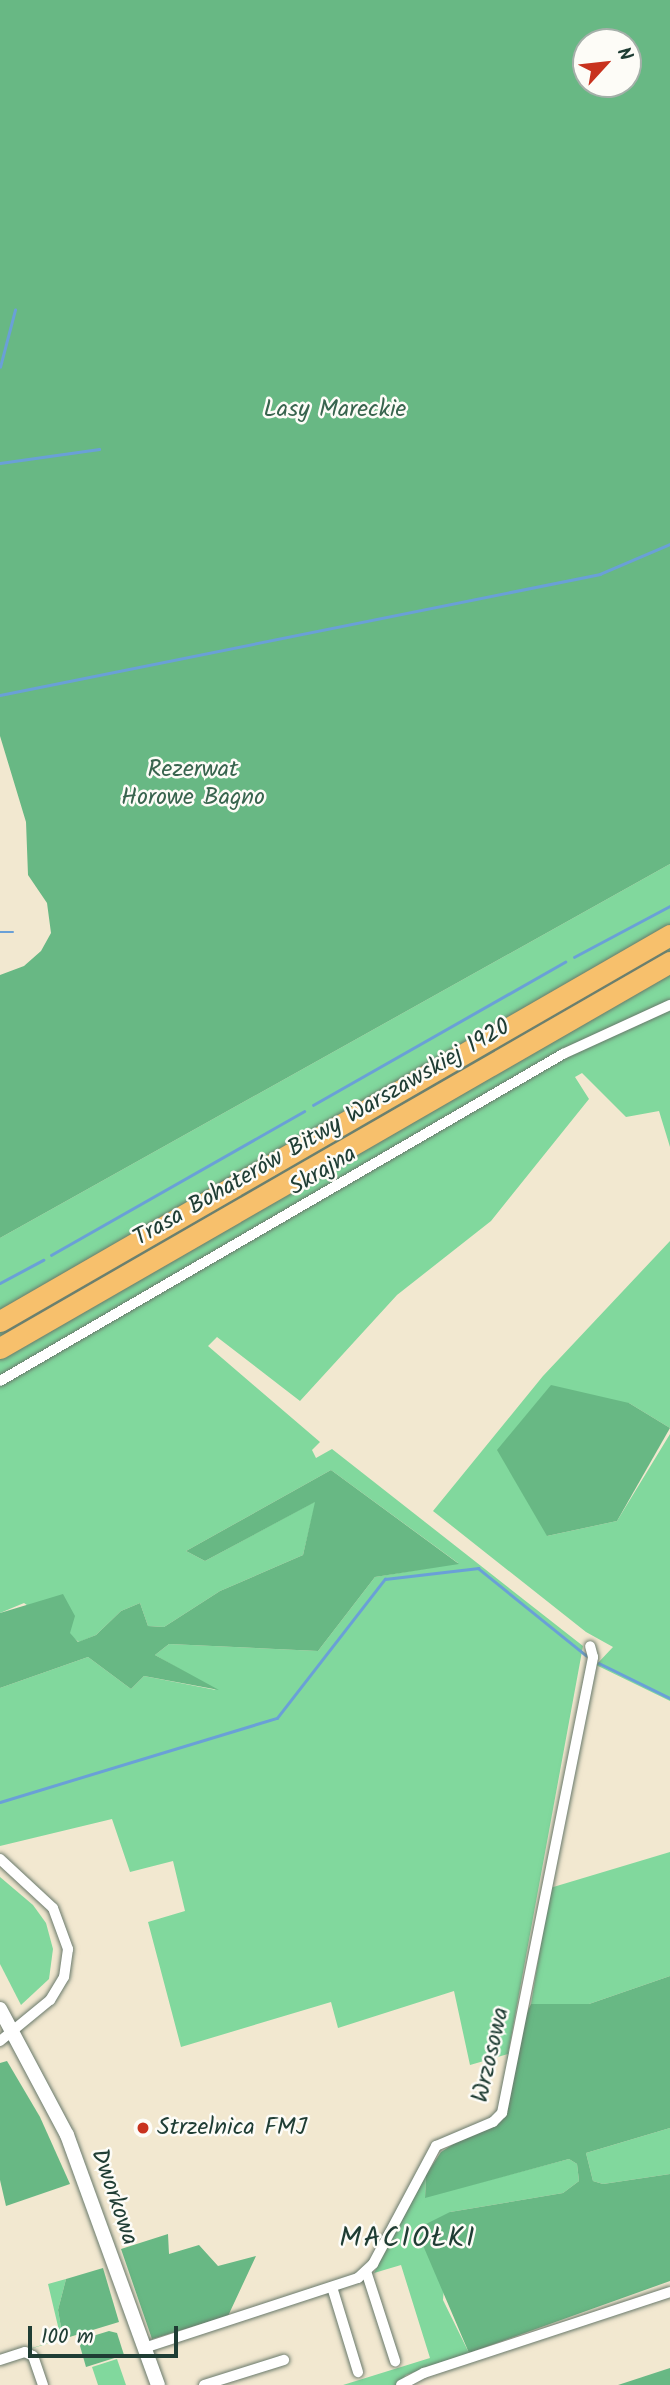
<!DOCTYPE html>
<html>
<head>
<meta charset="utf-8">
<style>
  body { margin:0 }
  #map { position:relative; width:670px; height:2385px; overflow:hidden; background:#f2e8d0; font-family:Kalam,sans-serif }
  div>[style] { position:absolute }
  .green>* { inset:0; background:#81d89d }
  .forest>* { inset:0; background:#68b884 }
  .stream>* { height:2.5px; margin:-1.25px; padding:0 1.25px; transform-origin:1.25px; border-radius:1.25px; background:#6aa0d7 }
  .roads { filter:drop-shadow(0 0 2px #69796b) drop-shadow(0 0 2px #69796b) }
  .minor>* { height:10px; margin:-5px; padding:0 5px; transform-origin:5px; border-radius:5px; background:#fff }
  .tertiary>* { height:14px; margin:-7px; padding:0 7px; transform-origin:7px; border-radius:7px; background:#fff }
  .motorway>* { height:21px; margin:-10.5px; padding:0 10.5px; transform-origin:10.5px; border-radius:10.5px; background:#f7c06c }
  .dots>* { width:19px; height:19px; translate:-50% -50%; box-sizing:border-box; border:4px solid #fdfcf7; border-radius:50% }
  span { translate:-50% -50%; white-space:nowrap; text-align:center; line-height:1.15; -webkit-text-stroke:5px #fdfcf7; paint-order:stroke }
  .park-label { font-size:24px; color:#38644e }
  .street-label { font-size:24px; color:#1f3d34 }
  .poi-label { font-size:24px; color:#1f3d34 }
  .left { translate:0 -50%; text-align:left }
  .quarter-label { font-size:28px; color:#1f3d34; letter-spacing:2px }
  .north { position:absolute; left:572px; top:28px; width:70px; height:70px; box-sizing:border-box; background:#fdfcf7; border:2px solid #a4b0a9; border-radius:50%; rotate:63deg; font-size:19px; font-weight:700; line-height:28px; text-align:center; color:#1f3d34 }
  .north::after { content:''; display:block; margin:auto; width:24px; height:32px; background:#c8321e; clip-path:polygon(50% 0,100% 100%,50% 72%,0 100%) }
  .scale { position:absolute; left:28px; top:2326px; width:150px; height:32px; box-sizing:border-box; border:4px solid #1f3d34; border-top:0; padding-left:9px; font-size:21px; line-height:24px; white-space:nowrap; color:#1f3d34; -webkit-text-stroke:5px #fdfcf7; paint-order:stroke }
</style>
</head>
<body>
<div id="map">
  <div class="green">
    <i style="clip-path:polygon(670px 864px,670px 1147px,659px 1111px,626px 1117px,582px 1073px,575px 1077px,589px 1099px,491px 1221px,397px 1295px,300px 1401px,217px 1337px,208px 1346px,320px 1442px,312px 1450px,316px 1458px,332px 1449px,583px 1646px,508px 2054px,470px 2065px,454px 1991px,338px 2028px,331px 2002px,181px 2047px,148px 1922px,185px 1911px,173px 1861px,130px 1872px,112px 1819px,0 1846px,0 1688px,88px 1657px,131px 1689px,144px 1676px,216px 1690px,155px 1655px,169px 1644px,318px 1651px,375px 1577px,458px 1563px,331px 1470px,186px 1551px,205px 1561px,316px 1501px,303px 1555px,220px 1591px,164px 1627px,148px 1626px,140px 1603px,121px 1611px,96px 1635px,79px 1642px,24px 1603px,0 1613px,0 1238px)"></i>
    <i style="clip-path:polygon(670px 1241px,670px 1428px,629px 1403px,547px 1536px,617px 1521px,670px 1434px,670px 1701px,596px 1665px,613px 1647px,586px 1632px,433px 1511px,543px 1376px)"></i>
    <i style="clip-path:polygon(670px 1852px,670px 1976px,589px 2004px,531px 2004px,550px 1888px)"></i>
    <i style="clip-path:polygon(0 1877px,33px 1905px,46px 1923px,53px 1949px,49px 1979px,21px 2005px,0 1964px)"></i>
    <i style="clip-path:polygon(670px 2128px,670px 2174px,603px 2184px,593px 2181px,586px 2153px)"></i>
    <i style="clip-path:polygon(569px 2159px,577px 2164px,579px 2181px,563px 2193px,450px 2212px,443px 2300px,469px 2353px,406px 2375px,396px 2385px,343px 2385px,430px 2358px,401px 2265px,374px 2273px,426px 2175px,425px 2197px)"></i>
    <i style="clip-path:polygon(66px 2279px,58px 2310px,63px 2339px,0 2358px,61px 2339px,48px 2284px)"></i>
    <i style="clip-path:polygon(117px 2359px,126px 2385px,98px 2385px,92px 2367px)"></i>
  </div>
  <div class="forest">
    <i style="clip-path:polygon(evenodd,0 0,670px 0,670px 864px,0 1238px,0 975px,24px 966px,41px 951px,51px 933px,47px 903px,28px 875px,26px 822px,0 736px,0 0,586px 42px,628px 42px,628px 84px,586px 84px,586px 42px)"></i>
    <i style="clip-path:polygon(551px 1385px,629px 1403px,670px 1428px,617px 1521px,547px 1536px,497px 1450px)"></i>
    <i style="clip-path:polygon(331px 1470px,459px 1564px,375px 1577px,318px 1651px,169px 1644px,155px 1655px,219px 1690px,144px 1676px,131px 1689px,88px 1657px,0 1688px,0 1613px,63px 1594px,75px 1616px,70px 1633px,78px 1642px,96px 1635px,121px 1611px,140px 1603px,148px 1626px,164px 1627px,220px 1591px,303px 1555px,315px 1502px,205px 1561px,186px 1551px)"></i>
    <i style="clip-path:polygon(670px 1976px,670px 2128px,586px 2153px,593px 2181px,603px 2184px,670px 2174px,670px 2281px,469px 2353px,416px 2229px,450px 2212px,563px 2193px,579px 2181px,577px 2164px,569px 2159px,425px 2198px,426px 2175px,441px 2152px,502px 2113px,508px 2054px,531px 2004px,589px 2004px)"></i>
    <i style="clip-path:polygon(7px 2061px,40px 2117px,70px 2184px,6px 2206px,0 2180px,0 2063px)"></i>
    <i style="clip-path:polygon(168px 2234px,169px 2254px,199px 2245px,218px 2266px,256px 2256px,228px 2316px,152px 2339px,121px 2249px)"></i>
    <i style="clip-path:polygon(103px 2268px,119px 2322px,63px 2339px,58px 2310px,66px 2279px)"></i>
    <i style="clip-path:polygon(109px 2331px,117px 2333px,124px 2355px,86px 2367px,80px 2346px,83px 2339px)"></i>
    <i style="clip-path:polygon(670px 2368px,670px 2385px,618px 2385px)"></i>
  </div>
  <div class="stream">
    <i style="left:0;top:367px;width:59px;rotate:-75.3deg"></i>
    <i style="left:0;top:463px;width:100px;rotate:-8deg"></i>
    <i style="left:0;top:695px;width:612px;rotate:-11.4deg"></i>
    <i style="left:600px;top:574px;width:76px;rotate:-23.2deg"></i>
    <i style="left:0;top:932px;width:13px"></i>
    <i style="left:574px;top:957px;width:109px;rotate:-28deg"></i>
    <i style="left:313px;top:1105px;width:290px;rotate:-29.6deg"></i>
    <i style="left:51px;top:1255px;width:291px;rotate:-29.6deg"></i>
    <i style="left:0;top:1283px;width:49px;rotate:-28.1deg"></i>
    <i style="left:599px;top:1663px;width:79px;rotate:26.2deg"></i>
    <i style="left:0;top:1802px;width:289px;rotate:-16.9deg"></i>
    <i style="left:277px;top:1718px;width:176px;rotate:-52.2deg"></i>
    <i style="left:385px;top:1579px;width:94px;rotate:-6.7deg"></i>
    <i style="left:478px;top:1568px;width:139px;rotate:38.9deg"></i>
  </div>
  <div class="roads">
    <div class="minor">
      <i style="left:0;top:1381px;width:651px;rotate:-30.15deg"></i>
      <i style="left:563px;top:1054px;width:118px;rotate:-24.6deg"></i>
      <i style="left:0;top:1859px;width:72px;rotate:42.8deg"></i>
      <i style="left:53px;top:1908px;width:44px;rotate:69.9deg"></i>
      <i style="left:68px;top:1949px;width:28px;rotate:98deg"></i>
      <i style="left:64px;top:1977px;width:27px;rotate:121deg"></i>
      <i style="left:50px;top:2000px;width:65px;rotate:140.6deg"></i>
      <i style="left:366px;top:2271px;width:95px;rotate:72.1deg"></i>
      <i style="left:332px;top:2287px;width:89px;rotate:73deg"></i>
      <i style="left:144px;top:2348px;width:225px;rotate:-18.1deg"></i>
      <i style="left:358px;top:2278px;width:21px;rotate:-43deg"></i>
      <i style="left:373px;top:2264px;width:134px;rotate:-61.9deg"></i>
      <i style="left:436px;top:2146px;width:62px;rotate:-22.8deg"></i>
      <i style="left:493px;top:2122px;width:13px;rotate:-45deg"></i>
      <i style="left:502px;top:2113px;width:465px;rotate:-78.7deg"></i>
      <i style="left:593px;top:1657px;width:11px;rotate:-105deg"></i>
      <i style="left:0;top:2360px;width:26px;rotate:-18deg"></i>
      <i style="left:25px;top:2352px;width:9px;rotate:27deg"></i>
      <i style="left:33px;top:2356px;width:31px;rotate:71deg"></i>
      <i style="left:204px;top:2385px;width:84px;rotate:-17.4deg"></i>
      <i style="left:401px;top:2385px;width:26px;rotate:-28deg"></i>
      <i style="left:424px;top:2373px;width:259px;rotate:-18.2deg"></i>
    </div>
    <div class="tertiary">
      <i style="left:0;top:2009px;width:143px;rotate:62deg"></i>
      <i style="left:67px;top:2135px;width:266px;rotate:70deg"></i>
    </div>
    <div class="motorway">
      <i style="left:0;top:1321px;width:773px;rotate:-29.95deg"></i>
      <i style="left:0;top:1348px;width:773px;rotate:-29.95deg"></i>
    </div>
  </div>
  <div class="dots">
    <i style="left:143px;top:2128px;background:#c8321e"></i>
  </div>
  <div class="park-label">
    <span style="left:335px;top:410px">Lasy Mareckie</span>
    <span style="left:193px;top:784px">Rezerwat<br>Horowe Bagno</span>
  </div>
  <div class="street-label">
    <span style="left:322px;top:1133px;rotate:-30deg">Trasa Bohaterów Bitwy Warszawskiej 1920</span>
    <span style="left:323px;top:1171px;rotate:-31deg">Skrajna</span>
    <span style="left:491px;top:2055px;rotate:-77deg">Wrzosowa</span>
    <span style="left:114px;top:2197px;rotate:71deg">Dworkowa</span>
  </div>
  <div class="poi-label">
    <span class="left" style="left:157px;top:2128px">Strzelnica FMJ</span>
  </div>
  <div class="quarter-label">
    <span style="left:408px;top:2239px">MACIOŁKI</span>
  </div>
  <div class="north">N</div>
  <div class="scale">100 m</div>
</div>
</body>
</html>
